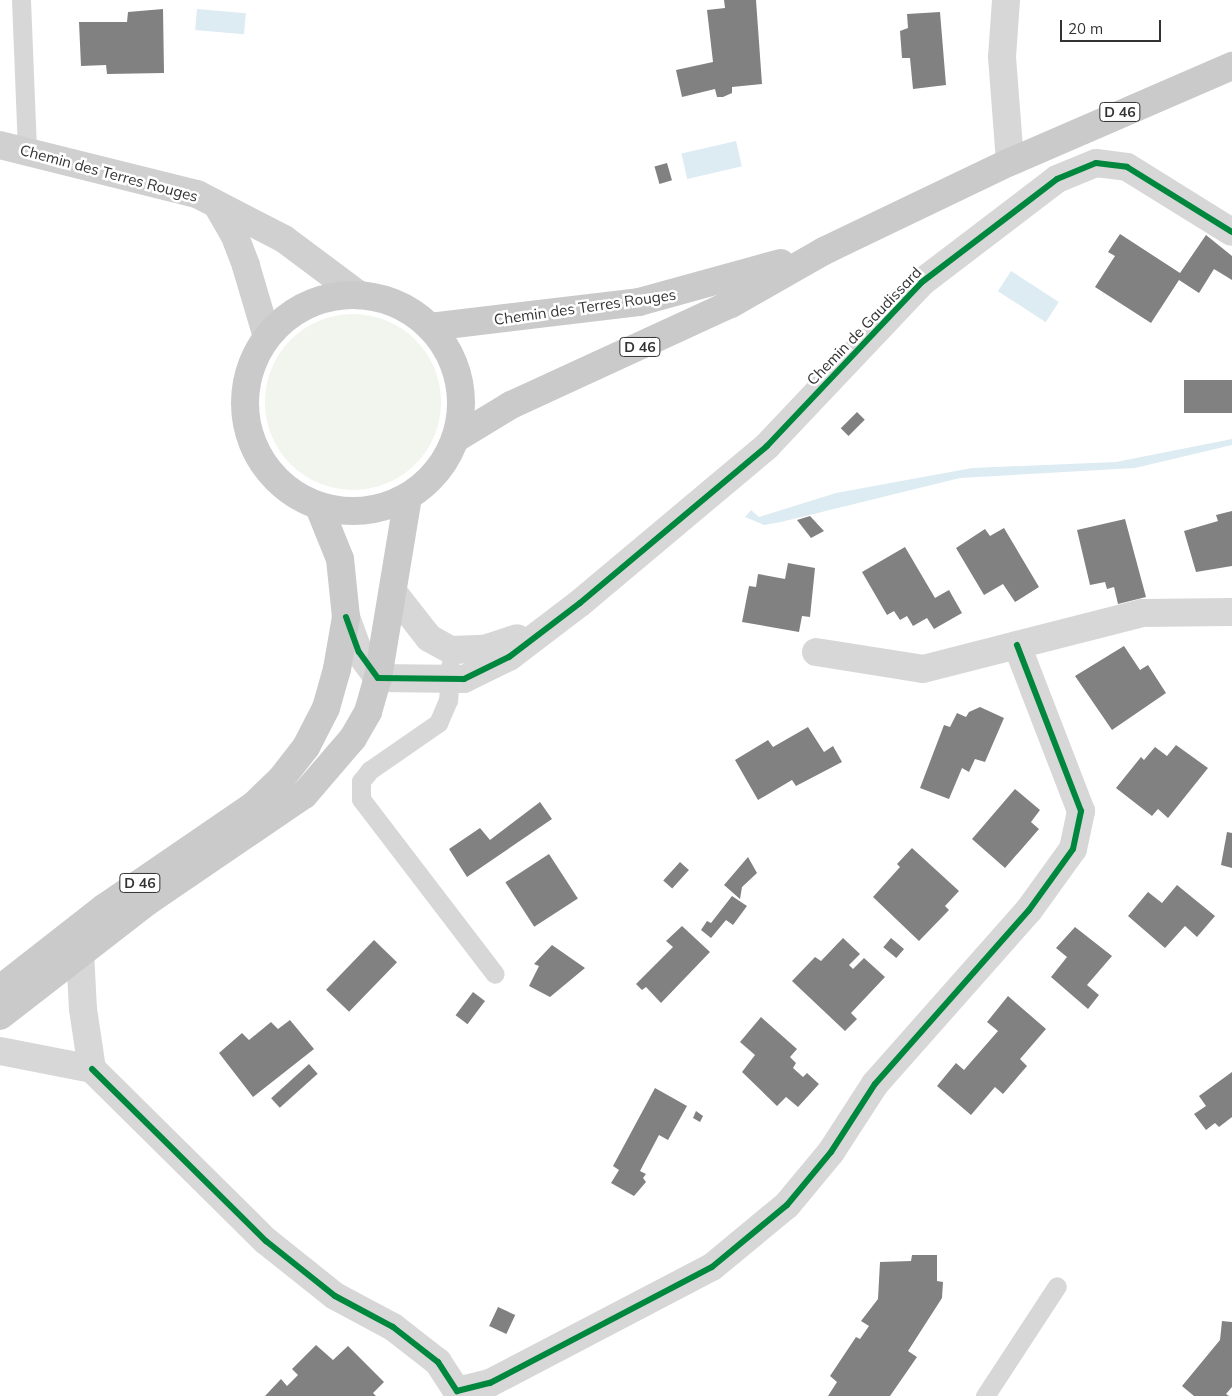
<!DOCTYPE html>
<html>
<head>
<meta charset="utf-8">
<style>
  body { margin:0 }
  #map { position:relative; width:1232px; height:1396px; overflow:hidden; background:#fff; font-family:Mulish,sans-serif }
  div>[style] { position:absolute }
  .green>* { inset:0; background:#f1f5ed }
  .round { border-radius:50% }
  .water>* { inset:0; background:#ddebf3; transform-origin:0 0 }
  .building>* { inset:0; background:#818181; transform-origin:0 0 }
  .lane>* { height:19px; margin:-9.5px; padding:0 9.5px; transform-origin:9.5px; border-radius:9.5px; background:#d7d7d7 }
  .street>* { height:28px; margin:-14px; padding:0 14px; transform-origin:14px; border-radius:14px; background:#d7d7d7 }
  .secondary>* { height:28px; margin:-14px; padding:0 14px; transform-origin:14px; border-radius:14px; background:#d0d0d0 }
  .primary>* { height:28px; margin:-14px; padding:0 14px; transform-origin:14px; border-radius:14px; background:#cacaca }
  .primary>.ring { margin:-14px; padding:0; box-sizing:content-box; background:none; border:28px solid #cacaca; border-radius:50% }
  .cycleway>* { height:6px; margin:-3px; padding:0 3px; transform-origin:3px; border-radius:3px; background:#00873e }
  span { translate:-50% -50%; white-space:nowrap; text-align:center; line-height:1.15; -webkit-text-stroke:5px #fff; paint-order:stroke }
  .shield-label span { padding:1px 4px; background:#fff; border:1px solid; border-radius:4px; -webkit-text-stroke-width:0 }
  .shield-label { font-size:14px; color:#333; font-weight:700 }
  .street-label { font-size:15px; color:#333 }
  .scale { position:absolute; left:1060px; top:20px; width:101px; height:22px; box-sizing:border-box; border:2px solid #333; border-top:0; padding-left:6px; font-size:15px; line-height:18px; white-space:nowrap; color:#333; -webkit-text-stroke:4px #fff; paint-order:stroke }
</style>
</head>
<body>
<div id="map">
  <div class="green">
    <i class="round" style="left:265px;top:314px;width:176px;height:176px"></i>
  </div>
  <div class="water">
    <i style="left:197px;top:9px;width:49px;height:21px;rotate:5deg"></i>
    <i style="left:736px;top:141px;width:26px;height:56px;rotate:77deg"></i>
    <i style="left:1011px;top:271px;width:57px;height:24px;rotate:33deg"></i>
    <i style="clip-path:polygon(1232px 439px,1232px 445px,1135px 468px,960px 478px,781px 522px,764px 525px,745px 517px,751px 510px,759px 517px,836px 493px,972px 468px,1116px 462px)"></i>
  </div>
  <div class="building">
    <i style="clip-path:polygon(724px 0,756px 0,762px 84px,732px 87px,732px 93px,723px 97px,717px 97px,715px 89px,682px 97px,676px 70px,713px 62px,707px 10px,725px 8px)"></i>
    <i style="clip-path:polygon(163px 9px,164px 73px,107px 74px,106px 65px,81px 66px,79px 22px,127px 22px,128px 12px)"></i>
    <i style="clip-path:polygon(940px 12px,946px 85px,913px 89px,910px 58px,902px 58px,900px 31px,908px 28px,907px 14px)"></i>
    <i style="left:667px;top:163px;width:18px;height:13px;rotate:74deg"></i>
    <i style="clip-path:polygon(1120px 234px,1180px 273px,1206px 235px,1232px 256px,1232px 280px,1214px 269px,1199px 293px,1179px 280px,1151px 323px,1095px 287px,1115px 256px,1108px 252px)"></i>
    <i style="left:1232px;top:380px;width:33px;height:48px;rotate:90deg"></i>
    <i style="left:857px;top:412px;width:11px;height:23px;rotate:45deg"></i>
    <i style="clip-path:polygon(1232px 511px,1232px 566px,1196px 572px,1184px 531px,1218px 521px,1216px 515px)"></i>
    <i style="clip-path:polygon(810px 516px,824px 531px,811px 538px,797px 520px)"></i>
    <i style="clip-path:polygon(1125px 519px,1146px 597px,1118px 604px,1114px 587px,1107px 589px,1105px 582px,1090px 585px,1077px 530px)"></i>
    <i style="clip-path:polygon(1004px 528px,1039px 587px,1015px 602px,1003px 584px,984px 595px,956px 548px,985px 529px,990px 536px)"></i>
    <i style="clip-path:polygon(905px 547px,935px 598px,949px 590px,962px 613px,934px 629px,927px 618px,913px 626px,907px 616px,900px 620px,894px 611px,887px 615px,862px 572px)"></i>
    <i style="clip-path:polygon(788px 563px,815px 568px,810px 617px,802px 616px,799px 632px,742px 622px,749px 586px,756px 587px,758px 574px,785px 579px)"></i>
    <i style="clip-path:polygon(1124px 646px,1140px 670px,1148px 665px,1166px 693px,1112px 730px,1075px 676px)"></i>
    <i style="clip-path:polygon(980px 707px,1004px 718px,985px 762px,975px 759px,969px 772px,962px 768px,949px 799px,920px 788px,944px 725px,950px 727px,957px 713px,966px 717px,969px 712px)"></i>
    <i style="clip-path:polygon(808px 727px,824px 752px,833px 746px,842px 762px,796px 786px,792px 780px,758px 800px,735px 760px,768px 740px,773px 747px)"></i>
    <i style="clip-path:polygon(1176px 745px,1208px 768px,1168px 818px,1158px 809px,1152px 816px,1116px 788px,1141px 757px,1144px 760px,1155px 747px,1167px 756px)"></i>
    <i style="clip-path:polygon(1015px 789px,1040px 810px,1031px 822px,1039px 829px,1005px 868px,972px 839px)"></i>
    <i style="clip-path:polygon(540px 802px,552px 819px,467px 877px,449px 849px,480px 828px,490px 840px)"></i>
    <i style="clip-path:polygon(1227px 832px,1232px 833px,1232px 868px,1221px 865px)"></i>
    <i style="clip-path:polygon(912px 848px,959px 891px,945px 906px,949px 910px,919px 941px,873px 897px,900px 867px,897px 864px)"></i>
    <i style="left:549px;top:854px;width:53px;height:52px;rotate:57deg"></i>
    <i style="clip-path:polygon(748px 857px,757px 873px,742px 887px,740px 899px,724px 885px)"></i>
    <i style="left:680px;top:862px;width:12px;height:25px;rotate:42deg"></i>
    <i style="clip-path:polygon(1177px 885px,1215px 916px,1197px 937px,1185px 926px,1165px 948px,1128px 916px,1148px 892px,1162px 903px)"></i>
    <i style="clip-path:polygon(732px 896px,747px 906px,733px 925px,726px 920px,711px 938px,701px 930px,707px 921px,711px 923px)"></i>
    <i style="clip-path:polygon(682px 926px,710px 952px,661px 1003px,646px 987px,642px 990px,636px 984px,673px 947px,666px 941px)"></i>
    <i style="clip-path:polygon(1075px 927px,1112px 956px,1087px 985px,1099px 995px,1088px 1009px,1051px 977px,1067px 957px,1056px 948px)"></i>
    <i style="clip-path:polygon(843px 938px,860px 954px,849px 965px,853px 969px,864px 958px,885px 977px,851px 1013px,857px 1019px,845px 1031px,792px 981px,815px 957px,821px 961px)"></i>
    <i style="left:891px;top:938px;width:17px;height:12px;rotate:40deg"></i>
    <i style="left:374px;top:940px;width:32px;height:69px;rotate:44deg"></i>
    <i style="clip-path:polygon(552px 945px,585px 968px,550px 997px,529px 986px,539px 966px,534px 964px)"></i>
    <i style="left:473px;top:992px;width:15px;height:29px;rotate:37deg"></i>
    <i style="clip-path:polygon(1008px 996px,1046px 1029px,1020px 1059px,1027px 1066px,1003px 1094px,995px 1087px,971px 1115px,937px 1086px,956px 1063px,964px 1070px,998px 1031px,987px 1022px)"></i>
    <i style="clip-path:polygon(761px 1017px,797px 1049px,790px 1057px,796px 1063px,793px 1068px,803px 1077px,807px 1073px,819px 1084px,798px 1107px,786px 1097px,777px 1106px,742px 1072px,755px 1055px,740px 1042px)"></i>
    <i style="clip-path:polygon(290px 1020px,314px 1049px,253px 1097px,219px 1053px,242px 1033px,249px 1040px,271px 1022px,278px 1029px)"></i>
    <i style="left:309px;top:1064px;width:13px;height:51px;rotate:48deg"></i>
    <i style="clip-path:polygon(1232px 1072px,1232px 1117px,1219px 1127px,1215px 1123px,1206px 1130px,1194px 1114px,1206px 1106px,1199px 1096px)"></i>
    <i style="clip-path:polygon(655px 1088px,687px 1106px,668px 1140px,659px 1135px,640px 1171px,646px 1174px,643px 1178px,646px 1182px,634px 1196px,611px 1183px,619px 1170px,613px 1166px)"></i>
    <i style="clip-path:polygon(696px 1111px,703px 1116px,700px 1122px,693px 1118px)"></i>
    <i style="clip-path:polygon(912px 1255px,937px 1255px,937px 1281px,943px 1282px,942px 1298px,908px 1351px,917px 1357px,890px 1396px,828px 1396px,837px 1382px,830px 1376px,856px 1337px,860px 1339px,869px 1326px,861px 1321px,878px 1299px,880px 1262px,911px 1261px)"></i>
    <i style="left:498px;top:1307px;width:19px;height:21px;rotate:25deg"></i>
    <i style="clip-path:polygon(1222px 1321px,1232px 1322px,1232px 1387px,1226px 1394px,1229px 1396px,1194px 1396px,1182px 1386px,1220px 1340px)"></i>
    <i style="clip-path:polygon(316px 1345px,333px 1360px,348px 1346px,384px 1382px,373px 1393px,376px 1396px,265px 1396px,281px 1379px,287px 1386px,298px 1375px,292px 1369px)"></i>
  </div>
  <div class="lane">
    <i style="left:21px;top:0;width:150px;rotate:87.7deg"></i>
    <i style="left:450px;top:666px;width:34px;rotate:93deg"></i>
    <i style="left:448px;top:700px;width:25px;rotate:113deg"></i>
    <i style="left:438px;top:723px;width:83px;rotate:145.3deg"></i>
    <i style="left:370px;top:770px;width:14px;rotate:129deg"></i>
    <i style="left:361px;top:781px;width:18px;rotate:90deg"></i>
    <i style="left:361px;top:799px;width:220px;rotate:52.6deg"></i>
    <i style="left:985px;top:1396px;width:131px;rotate:-56.8deg"></i>
  </div>
  <div class="street">
    <i style="left:1006px;top:0;width:57px;rotate:94deg"></i>
    <i style="left:1002px;top:57px;width:105px;rotate:85.6deg"></i>
    <i style="left:393px;top:592px;width:58px;rotate:52deg"></i>
    <i style="left:429px;top:638px;width:25px;rotate:29deg"></i>
    <i style="left:451px;top:650px;width:33px;rotate:-2deg"></i>
    <i style="left:484px;top:649px;width:35px;rotate:-18deg"></i>
    <i style="left:346px;top:617px;width:37px;rotate:70deg"></i>
    <i style="left:359px;top:652px;width:32px;rotate:54deg"></i>
    <i style="left:378px;top:678px;width:86px;rotate:0.7deg"></i>
    <i style="left:464px;top:679px;width:50px;rotate:-26.1deg"></i>
    <i style="left:509px;top:657px;width:89px;rotate:-37.3deg"></i>
    <i style="left:580px;top:603px;width:244px;rotate:-40deg"></i>
    <i style="left:767px;top:446px;width:226px;rotate:-46.6deg"></i>
    <i style="left:922px;top:282px;width:170px;rotate:-37.3deg"></i>
    <i style="left:1057px;top:179px;width:42px;rotate:-22.3deg"></i>
    <i style="left:1096px;top:163px;width:31px;rotate:7deg"></i>
    <i style="left:1127px;top:167px;width:123px;rotate:31.8deg"></i>
    <i style="left:816px;top:652px;width:108px;rotate:9deg"></i>
    <i style="left:923px;top:669px;width:226px;rotate:-14.3deg"></i>
    <i style="left:1142px;top:613px;width:90px;rotate:-0.6deg"></i>
    <i style="left:80px;top:952px;width:57px;rotate:87deg"></i>
    <i style="left:83px;top:1009px;width:61px;rotate:81.5deg"></i>
    <i style="left:0;top:1051px;width:94px;rotate:11.1deg"></i>
    <i style="left:92px;top:1069px;width:245px;rotate:44.7deg"></i>
    <i style="left:266px;top:1241px;width:88px;rotate:38.6deg"></i>
    <i style="left:335px;top:1296px;width:66px;rotate:28.1deg"></i>
    <i style="left:393px;top:1327px;width:57px;rotate:37.9deg"></i>
    <i style="left:438px;top:1362px;width:35px;rotate:57deg"></i>
    <i style="left:457px;top:1391px;width:34px;rotate:-14deg"></i>
    <i style="left:490px;top:1383px;width:250px;rotate:-27.6deg"></i>
    <i style="left:712px;top:1267px;width:97px;rotate:-39.6deg"></i>
    <i style="left:787px;top:1205px;width:69px;rotate:-50.3deg"></i>
    <i style="left:831px;top:1152px;width:81px;rotate:-57.1deg"></i>
    <i style="left:875px;top:1084px;width:232px;rotate:-48.5deg"></i>
    <i style="left:1029px;top:910px;width:75px;rotate:-54.2deg"></i>
    <i style="left:1073px;top:849px;width:39px;rotate:-78deg"></i>
    <i style="left:1081px;top:811px;width:178px;rotate:-111.1deg"></i>
  </div>
  <div class="secondary">
    <i style="left:0;top:145px;width:203px;rotate:14deg"></i>
    <i style="left:197px;top:194px;width:98px;rotate:27.3deg"></i>
    <i style="left:284px;top:239px;width:94px;rotate:36.7deg"></i>
    <i style="left:217px;top:205px;width:34px;rotate:60deg"></i>
    <i style="left:234px;top:234px;width:34px;rotate:69deg"></i>
    <i style="left:246px;top:266px;width:74px;rotate:73.5deg"></i>
  </div>
  <div class="primary">
    <i class="ring" style="left:245px;top:295px;width:188px;height:188px"></i>
    <i style="left:430px;top:327px;width:210px;rotate:-6.8deg"></i>
    <i style="left:639px;top:302px;width:147px;rotate:-15.4deg"></i>
    <i style="left:455px;top:439px;width:66px;rotate:-31.3deg"></i>
    <i style="left:511px;top:405px;width:242px;rotate:-24.7deg"></i>
    <i style="left:731px;top:304px;width:107px;rotate:-29.7deg"></i>
    <i style="left:824px;top:251px;width:206px;rotate:-25.6deg"></i>
    <i style="left:1010px;top:162px;width:242px;rotate:-23.4deg"></i>
    <i style="left:0;top:989px;width:133px;rotate:-38deg"></i>
    <i style="left:105px;top:907px;width:181px;rotate:-34.4deg"></i>
    <i style="left:254px;top:805px;width:37px;rotate:-44deg"></i>
    <i style="left:281px;top:779px;width:41px;rotate:-52deg"></i>
    <i style="left:306px;top:747px;width:44px;rotate:-62.9deg"></i>
    <i style="left:326px;top:708px;width:41px;rotate:-74.2deg"></i>
    <i style="left:337px;top:669px;width:53px;rotate:-80.2deg"></i>
    <i style="left:346px;top:617px;width:58px;rotate:-95.9deg"></i>
    <i style="left:340px;top:559px;width:56px;rotate:-112deg"></i>
    <i style="left:0;top:1016px;width:186px;rotate:-37.8deg"></i>
    <i style="left:147px;top:902px;width:190px;rotate:-34.3deg"></i>
    <i style="left:304px;top:795px;width:75px;rotate:-49.3deg"></i>
    <i style="left:353px;top:738px;width:30px;rotate:-60deg"></i>
    <i style="left:368px;top:712px;width:35px;rotate:-74deg"></i>
    <i style="left:378px;top:678px;width:183px;rotate:-80.6deg"></i>
  </div>
  <div class="cycleway">
    <i style="left:346px;top:617px;width:37px;rotate:70deg"></i>
    <i style="left:359px;top:652px;width:32px;rotate:54deg"></i>
    <i style="left:378px;top:678px;width:86px;rotate:0.7deg"></i>
    <i style="left:464px;top:679px;width:50px;rotate:-26.1deg"></i>
    <i style="left:509px;top:657px;width:89px;rotate:-37.3deg"></i>
    <i style="left:580px;top:603px;width:244px;rotate:-40deg"></i>
    <i style="left:767px;top:446px;width:226px;rotate:-46.6deg"></i>
    <i style="left:922px;top:282px;width:170px;rotate:-37.3deg"></i>
    <i style="left:1057px;top:179px;width:42px;rotate:-22.3deg"></i>
    <i style="left:1096px;top:163px;width:31px;rotate:7deg"></i>
    <i style="left:1127px;top:167px;width:123px;rotate:31.8deg"></i>
    <i style="left:92px;top:1069px;width:245px;rotate:44.7deg"></i>
    <i style="left:266px;top:1241px;width:88px;rotate:38.6deg"></i>
    <i style="left:335px;top:1296px;width:66px;rotate:28.1deg"></i>
    <i style="left:393px;top:1327px;width:57px;rotate:37.9deg"></i>
    <i style="left:438px;top:1362px;width:35px;rotate:57deg"></i>
    <i style="left:457px;top:1391px;width:34px;rotate:-14deg"></i>
    <i style="left:490px;top:1383px;width:250px;rotate:-27.6deg"></i>
    <i style="left:712px;top:1267px;width:97px;rotate:-39.6deg"></i>
    <i style="left:787px;top:1205px;width:69px;rotate:-50.3deg"></i>
    <i style="left:831px;top:1152px;width:81px;rotate:-57.1deg"></i>
    <i style="left:875px;top:1084px;width:232px;rotate:-48.5deg"></i>
    <i style="left:1029px;top:910px;width:75px;rotate:-54.2deg"></i>
    <i style="left:1073px;top:849px;width:39px;rotate:-78deg"></i>
    <i style="left:1081px;top:811px;width:178px;rotate:-111.1deg"></i>
  </div>
  <div class="shield-label">
    <span style="left:1120px;top:112px">D 46</span>
    <span style="left:640px;top:347px">D 46</span>
    <span style="left:140px;top:883px">D 46</span>
  </div>
  <div class="street-label">
    <span style="left:109px;top:173px;rotate:15deg">Chemin des Terres Rouges</span>
    <span style="left:585px;top:307px;rotate:-8deg">Chemin des Terres Rouges</span>
    <span style="left:864px;top:326px;rotate:-46deg">Chemin de Gaudissard</span>
  </div>
  <div class="scale">20 m</div>
</div>
</body>
</html>
